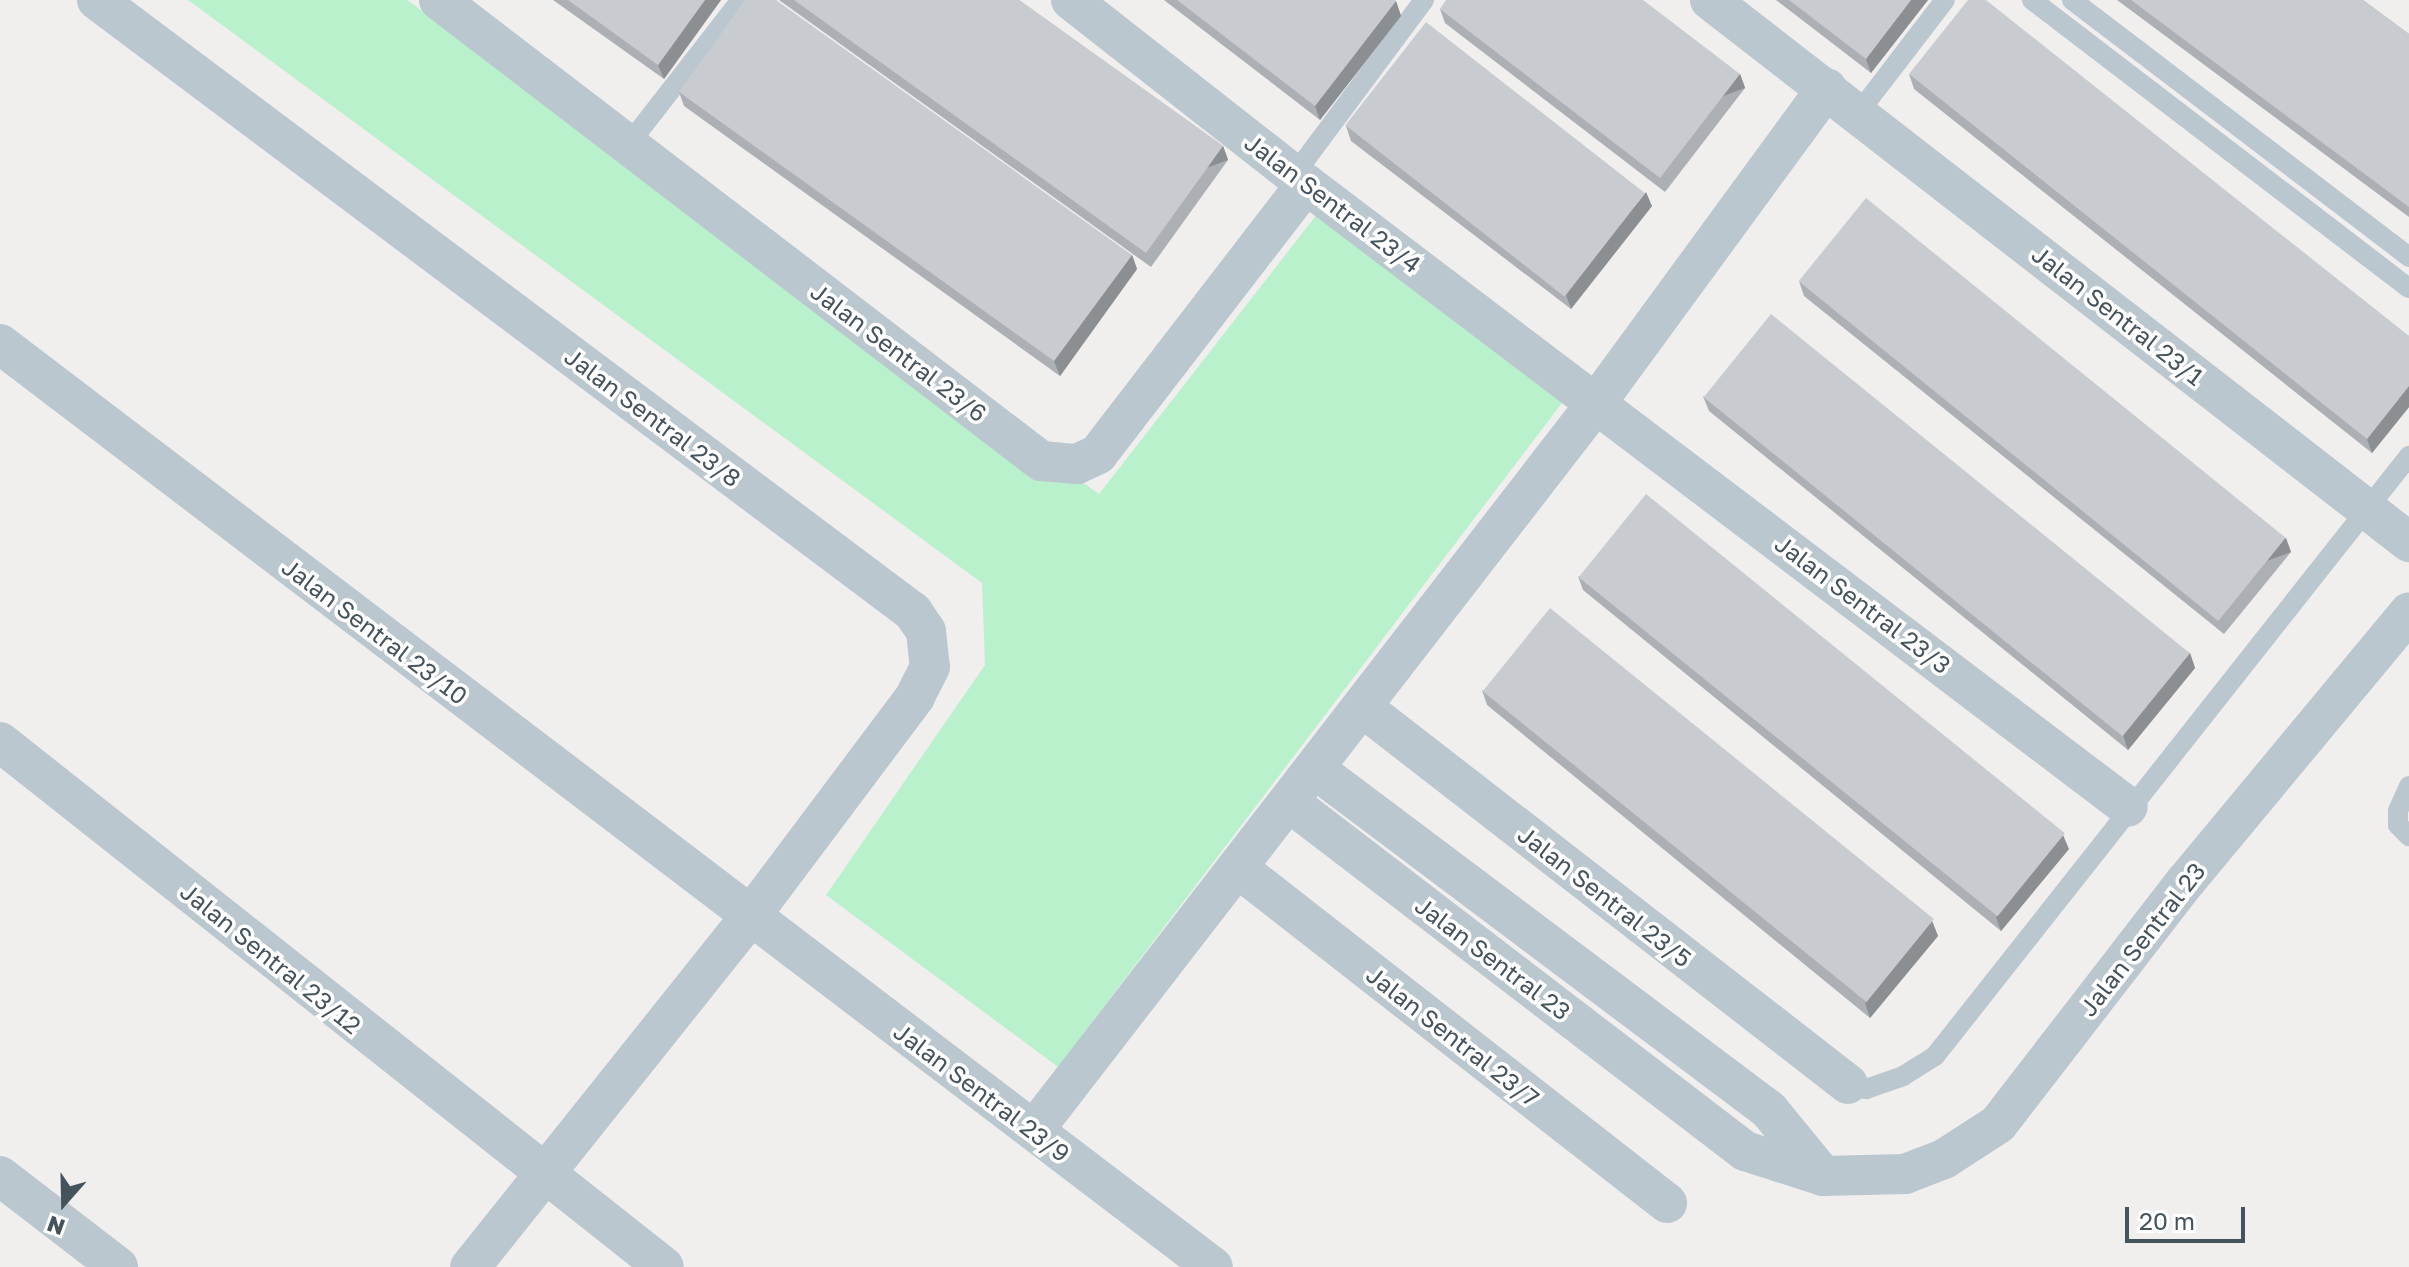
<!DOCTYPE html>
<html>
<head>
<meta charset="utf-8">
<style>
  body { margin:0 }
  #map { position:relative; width:2409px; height:1267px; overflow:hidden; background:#f1eeee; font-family:"Golos Text",sans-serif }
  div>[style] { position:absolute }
  .green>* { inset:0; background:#baf1cd }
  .lane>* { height:20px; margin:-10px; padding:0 10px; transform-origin:10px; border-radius:10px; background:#bbc7ce }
  .street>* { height:40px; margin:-20px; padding:0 20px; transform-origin:20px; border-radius:20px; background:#bbc7ce }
  .wall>* { inset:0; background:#acafb4 }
  .shaded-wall>* { inset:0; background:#8c8f92; transform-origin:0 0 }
  .building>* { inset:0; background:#c8ccd1; transform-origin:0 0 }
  span { translate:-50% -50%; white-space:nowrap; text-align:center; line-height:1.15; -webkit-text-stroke:7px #fff; paint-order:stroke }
  .street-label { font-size:24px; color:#45535d }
  .north { position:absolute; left:24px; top:1163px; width:80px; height:80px; -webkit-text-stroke:6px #fff; paint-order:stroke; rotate:200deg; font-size:22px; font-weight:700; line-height:32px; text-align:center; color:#45535d }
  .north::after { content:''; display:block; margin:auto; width:28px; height:36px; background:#45535d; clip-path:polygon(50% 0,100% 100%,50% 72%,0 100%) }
  .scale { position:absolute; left:2125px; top:1207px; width:120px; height:36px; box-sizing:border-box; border:4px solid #45535d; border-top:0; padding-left:10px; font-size:24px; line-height:28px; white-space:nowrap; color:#45535d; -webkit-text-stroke:6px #fff; paint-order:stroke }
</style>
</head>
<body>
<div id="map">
  <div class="green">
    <i style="clip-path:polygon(188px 0,407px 0,1099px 494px,1325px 204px,1574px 387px,1058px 1067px,826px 895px,985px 665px,982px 583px)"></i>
  </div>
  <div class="lane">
    <i style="left:2032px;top:0;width:474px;rotate:37.4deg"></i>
    <i style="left:2072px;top:0;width:424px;rotate:37.3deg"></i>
    <i style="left:1859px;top:112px;width:141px;rotate:-52.5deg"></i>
    <i style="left:628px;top:145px;width:184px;rotate:-52.1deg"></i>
    <i style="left:1294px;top:175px;width:218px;rotate:-53.4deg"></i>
    <i style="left:2409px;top:786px;width:27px;rotate:114deg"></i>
    <i style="left:2398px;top:811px;width:14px;rotate:90deg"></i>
    <i style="left:2398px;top:825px;width:16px;rotate:45deg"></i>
    <i style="left:1848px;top:1084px;width:19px;rotate:16deg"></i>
    <i style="left:1866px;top:1089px;width:39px;rotate:-19deg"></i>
    <i style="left:1903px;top:1076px;width:38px;rotate:-32deg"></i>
    <i style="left:1935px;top:1056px;width:765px;rotate:-51.69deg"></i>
  </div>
  <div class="street">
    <i style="left:97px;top:0;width:1020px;rotate:36.87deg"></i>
    <i style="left:913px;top:612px;width:23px;rotate:56deg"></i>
    <i style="left:926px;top:631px;width:36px;rotate:84deg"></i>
    <i style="left:930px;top:667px;width:34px;rotate:117deg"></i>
    <i style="left:915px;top:697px;width:276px;rotate:126.9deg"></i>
    <i style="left:749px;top:918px;width:447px;rotate:128.6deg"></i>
    <i style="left:439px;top:0;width:758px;rotate:37.44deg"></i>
    <i style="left:1041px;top:461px;width:36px;rotate:5deg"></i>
    <i style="left:1077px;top:464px;width:23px;rotate:-25deg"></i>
    <i style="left:1098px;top:454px;width:341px;rotate:-52.4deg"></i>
    <i style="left:1071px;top:0;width:298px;rotate:38.1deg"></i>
    <i style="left:1306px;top:184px;width:1031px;rotate:37.16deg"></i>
    <i style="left:1710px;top:0;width:885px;rotate:37.79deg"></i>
    <i style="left:0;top:344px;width:1524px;rotate:37.27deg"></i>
    <i style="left:1362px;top:707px;width:615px;rotate:37.8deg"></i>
    <i style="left:0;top:742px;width:846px;rotate:38.33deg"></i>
    <i style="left:1315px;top:769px;width:568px;rotate:36.91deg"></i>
    <i style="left:1769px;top:1110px;width:85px;rotate:50.7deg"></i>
    <i style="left:1289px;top:802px;width:574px;rotate:37.43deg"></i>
    <i style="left:1745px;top:1151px;width:82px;rotate:17.8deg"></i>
    <i style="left:1823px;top:1176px;width:82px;rotate:-1.4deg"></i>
    <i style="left:1905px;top:1174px;width:42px;rotate:-21deg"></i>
    <i style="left:1944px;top:1159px;width:64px;rotate:-32.9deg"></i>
    <i style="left:1998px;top:1124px;width:307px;rotate:-52.3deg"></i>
    <i style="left:2186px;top:881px;width:349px;rotate:-50.3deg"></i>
    <i style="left:1239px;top:869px;width:543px;rotate:37.97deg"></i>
    <i style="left:1034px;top:1130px;width:920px;rotate:-52.28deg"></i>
    <i style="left:1597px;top:402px;width:389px;rotate:-53.8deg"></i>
    <i style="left:0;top:1176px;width:149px;rotate:37.6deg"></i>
  </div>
  <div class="wall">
    <i style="clip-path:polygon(553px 0,721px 0,664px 79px)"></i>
    <i style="clip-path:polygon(779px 0,1019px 0,1223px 146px,1228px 160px,1151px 267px)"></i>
    <i style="clip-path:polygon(1164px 0,1394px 0,1396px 1px,1401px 16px,1320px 120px)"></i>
    <i style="clip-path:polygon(1776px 0,1928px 0,1871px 73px)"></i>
    <i style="clip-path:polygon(2117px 0,2363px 0,2409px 34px,2409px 217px)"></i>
    <i style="clip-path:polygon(1440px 9px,1740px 74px,1745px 88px,1665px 192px,1445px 23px)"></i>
    <i style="clip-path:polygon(1909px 74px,2409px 336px,2409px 407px,2372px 453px,1914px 89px)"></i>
    <i style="clip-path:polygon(679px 92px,1132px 255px,1137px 269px,1060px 376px,684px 106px)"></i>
    <i style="clip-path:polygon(1346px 126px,1652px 206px,1571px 309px,1351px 141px)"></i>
    <i style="clip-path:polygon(1799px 281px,2291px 552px,2224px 634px,1804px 296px)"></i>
    <i style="clip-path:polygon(1703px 396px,2190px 653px,2195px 668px,2128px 750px,1709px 411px)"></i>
    <i style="clip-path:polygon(1578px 576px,2069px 849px,2001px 931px,1583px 590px)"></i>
    <i style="clip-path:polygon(1482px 690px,1932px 921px,1938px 936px,1870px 1018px,1487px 705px)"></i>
  </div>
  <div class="shaded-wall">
    <i style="clip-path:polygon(705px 0,721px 0,664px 79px,658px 65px)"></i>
    <i style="clip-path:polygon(1911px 0,1928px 0,1871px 73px,1866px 59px)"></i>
    <i style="clip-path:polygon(1396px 1px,1401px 16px,1320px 120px,1315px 106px)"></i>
    <i style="left:1740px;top:74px;width:15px;height:131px;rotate:70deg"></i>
    <i style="left:1223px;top:146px;width:15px;height:132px;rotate:70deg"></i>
    <i style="clip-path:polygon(1646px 192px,1652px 206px,1571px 309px,1566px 295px)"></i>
    <i style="clip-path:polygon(1132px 255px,1137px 269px,1060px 376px,1054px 361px)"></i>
    <i style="clip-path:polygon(2409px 386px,2409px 407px,2372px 453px,2367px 439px)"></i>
    <i style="left:2286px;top:538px;width:15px;height:106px;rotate:70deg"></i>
    <i style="clip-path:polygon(2190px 653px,2195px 668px,2128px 750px,2123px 735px)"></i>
    <i style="clip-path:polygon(2063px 835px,2069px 849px,2001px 931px,1996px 917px)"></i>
    <i style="clip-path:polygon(1932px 921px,1938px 936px,1870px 1018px,1865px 1003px)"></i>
  </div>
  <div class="building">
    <i style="clip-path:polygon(568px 0,705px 0,658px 65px)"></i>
    <i style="clip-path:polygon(745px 0,776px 0,1132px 255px,1054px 361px,679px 92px)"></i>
    <i style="clip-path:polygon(794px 0,1019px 0,1223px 146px,1146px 253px)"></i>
    <i style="clip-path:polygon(1177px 0,1394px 0,1396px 1px,1315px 106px)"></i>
    <i style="clip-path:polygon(1446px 0,1643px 0,1740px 74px,1660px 178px,1440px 9px)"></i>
    <i style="clip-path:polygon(1789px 0,1911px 0,1866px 59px)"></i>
    <i style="clip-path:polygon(1968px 0,1986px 0,2409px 336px,2409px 386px,2367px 439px,1909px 74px)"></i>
    <i style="clip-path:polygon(2131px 0,2363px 0,2409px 34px,2409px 207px)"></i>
    <i style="left:1426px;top:22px;width:278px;height:131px;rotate:38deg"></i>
    <i style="left:1866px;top:198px;width:540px;height:107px;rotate:39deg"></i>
    <i style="left:1771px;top:314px;width:539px;height:107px;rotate:39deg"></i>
    <i style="left:1646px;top:494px;width:539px;height:107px;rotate:39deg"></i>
    <i style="left:1550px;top:608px;width:494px;height:107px;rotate:39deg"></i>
  </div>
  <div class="street-label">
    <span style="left:1333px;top:203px;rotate:37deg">Jalan Sentral 23/4</span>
    <span style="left:2118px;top:315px;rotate:38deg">Jalan Sentral 23/1</span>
    <span style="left:899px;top:352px;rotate:37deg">Jalan Sentral 23/6</span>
    <span style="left:653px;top:417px;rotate:37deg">Jalan Sentral 23/8</span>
    <span style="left:1863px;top:604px;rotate:37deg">Jalan Sentral 23/3</span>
    <span style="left:375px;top:631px;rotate:37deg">Jalan Sentral 23/10</span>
    <span style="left:1605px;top:896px;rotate:38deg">Jalan Sentral 23/5</span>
    <span style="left:2142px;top:939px;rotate:-52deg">Jalan Sentral 23</span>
    <span style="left:271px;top:958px;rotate:39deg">Jalan Sentral 23/12</span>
    <span style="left:1493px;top:958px;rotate:37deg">Jalan Sentral 23</span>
    <span style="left:1453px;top:1036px;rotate:38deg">Jalan Sentral 23/7</span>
    <span style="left:982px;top:1092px;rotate:37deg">Jalan Sentral 23/9</span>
  </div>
  <div class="north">N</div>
  <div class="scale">20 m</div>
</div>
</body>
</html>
